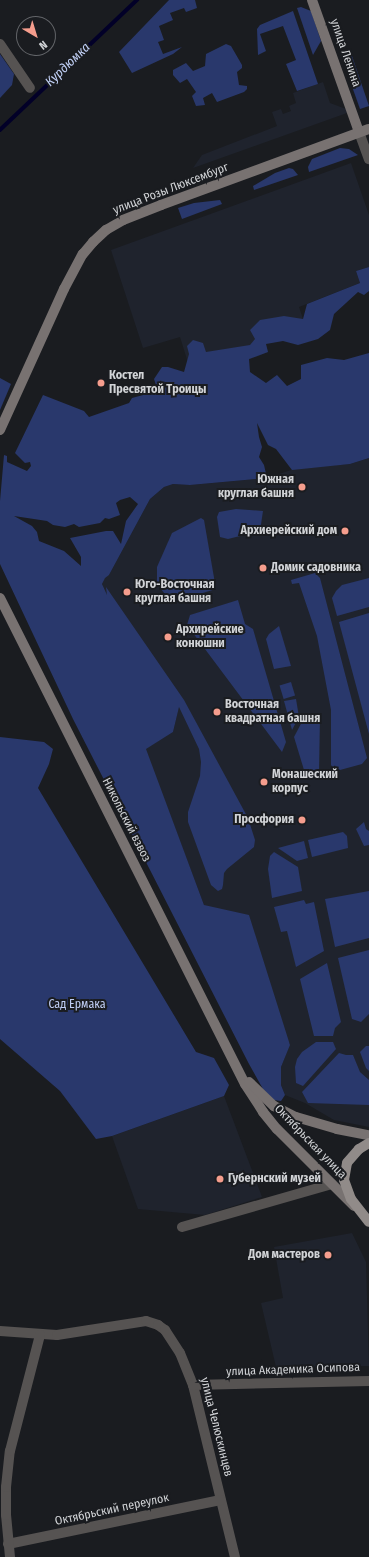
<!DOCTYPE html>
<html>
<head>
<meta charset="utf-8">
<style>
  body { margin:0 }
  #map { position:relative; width:369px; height:1557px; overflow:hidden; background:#1a1c20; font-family:"Fira Sans Condensed",sans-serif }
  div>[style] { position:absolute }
  .built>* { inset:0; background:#1f232d }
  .green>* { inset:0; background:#29386c; transform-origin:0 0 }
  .stream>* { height:3.5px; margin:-1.75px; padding:0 1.75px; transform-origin:1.75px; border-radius:1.75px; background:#020028 }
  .minor>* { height:10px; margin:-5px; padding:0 5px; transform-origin:5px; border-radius:5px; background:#565352 }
  .secondary>* { height:10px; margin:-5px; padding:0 5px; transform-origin:5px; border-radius:5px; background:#787271 }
  .primary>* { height:10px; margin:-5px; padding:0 5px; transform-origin:5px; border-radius:5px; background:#918b89 }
  .dots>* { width:11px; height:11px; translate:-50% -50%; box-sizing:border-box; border:2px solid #1a1c20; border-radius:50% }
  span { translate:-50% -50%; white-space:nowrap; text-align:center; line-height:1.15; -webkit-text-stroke:4px #1a1c20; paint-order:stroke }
  .street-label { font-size:12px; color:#d1d3d6 }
  .poi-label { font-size:12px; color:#d1d3d6; font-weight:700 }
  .left { translate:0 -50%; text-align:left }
  .right { translate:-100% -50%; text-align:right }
  .park-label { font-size:12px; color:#c1cff6 }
  .water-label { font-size:13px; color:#c3d2f8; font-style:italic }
  .north { position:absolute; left:16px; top:16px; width:40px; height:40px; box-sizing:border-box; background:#1a1c20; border:1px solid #636569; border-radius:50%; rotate:142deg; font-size:11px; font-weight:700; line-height:16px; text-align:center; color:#d1d3d6 }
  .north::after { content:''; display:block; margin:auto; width:14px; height:18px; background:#f59d8d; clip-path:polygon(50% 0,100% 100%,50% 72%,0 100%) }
</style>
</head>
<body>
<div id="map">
  <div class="built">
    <i style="clip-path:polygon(323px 82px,330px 103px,346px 109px,347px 113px,193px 168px,202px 155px,277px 126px,272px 112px,281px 109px,283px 114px,291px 111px,289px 106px,296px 103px,293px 93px)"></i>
    <i style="clip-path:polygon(351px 163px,369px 215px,369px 267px,356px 271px,360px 283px,299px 307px,303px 319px,263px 334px,268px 352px,194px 382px,180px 337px,143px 348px,111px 250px)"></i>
    <i style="clip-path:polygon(369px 458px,369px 1127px,334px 1120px,305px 1103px,285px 1095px,281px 1085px,281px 1067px,290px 1044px,204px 905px,145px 749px,173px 732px,179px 706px,104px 591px,102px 584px,105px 577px,109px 575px,150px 499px,164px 487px,173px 484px,190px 485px,267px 478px,297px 468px,350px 464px)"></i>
    <i style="clip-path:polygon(224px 1096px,262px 1197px,205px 1215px,138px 1209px,112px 1136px)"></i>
    <i style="clip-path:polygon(352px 1233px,366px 1262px,369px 1366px,276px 1367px,261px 1303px,283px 1298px,274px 1247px)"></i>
  </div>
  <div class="green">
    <i style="clip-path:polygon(169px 0,195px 0,197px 8px,186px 12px,184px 8px,170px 13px,173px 20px,159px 26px,164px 40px,158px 42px,163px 54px,182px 47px,173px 54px,132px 73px,119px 52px)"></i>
    <i style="clip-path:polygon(301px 7px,311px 11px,321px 41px,313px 55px,297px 8px)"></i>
    <i style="clip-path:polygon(293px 11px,318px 84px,297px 91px,286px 64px,296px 60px,283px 26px,260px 34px,266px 51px,258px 55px,257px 29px,260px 25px)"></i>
    <i style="clip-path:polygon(226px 44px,231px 46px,242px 65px,242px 68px,237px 72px,239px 85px,247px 86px,247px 89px,244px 92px,217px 102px,212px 93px,203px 98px,205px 105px,196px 106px,192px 96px,196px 92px,187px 79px,180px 83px,173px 75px,173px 70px,186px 63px,193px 71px,205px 66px,206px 54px)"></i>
    <i style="clip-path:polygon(351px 53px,369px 106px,360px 109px,349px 78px,347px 54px)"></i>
    <i style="clip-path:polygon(0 54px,14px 74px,12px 85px,0 98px)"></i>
    <i style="clip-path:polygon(340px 148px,349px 149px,358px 155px,309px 172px,308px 167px,312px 159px)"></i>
    <i style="clip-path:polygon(289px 168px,293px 169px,298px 175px,254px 190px,253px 186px,275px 173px)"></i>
    <i style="clip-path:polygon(220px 200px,222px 204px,182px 219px,178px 208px,194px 203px)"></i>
    <i style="clip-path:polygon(evenodd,369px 267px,369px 291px,364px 295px,358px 292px,334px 314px,330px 330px,318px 339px,298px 345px,283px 341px,266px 344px,268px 352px,249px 359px,250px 372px,266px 383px,277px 375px,287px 386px,301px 379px,301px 365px,327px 358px,344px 360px,369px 353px,369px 458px,350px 464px,292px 470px,276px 449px,268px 445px,257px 423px,259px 437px,262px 447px,259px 457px,264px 465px,267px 478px,190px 485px,173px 484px,164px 487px,150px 499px,109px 575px,105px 578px,102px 584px,107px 595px,106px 587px,184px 700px,248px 818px,255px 840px,254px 847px,227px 869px,224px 873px,223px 885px,222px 889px,218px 891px,211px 885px,188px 822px,188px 812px,200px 776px,201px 762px,199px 749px,179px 707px,173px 732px,146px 749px,204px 905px,249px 915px,290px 1045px,281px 1067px,281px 1085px,285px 1095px,281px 1101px,274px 1100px,263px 1089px,249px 1064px,73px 719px,0 564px,0 501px,4px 455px,7px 456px,7px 462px,27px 471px,31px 466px,30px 462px,25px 463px,15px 453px,43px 395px,84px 411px,89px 417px,129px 403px,132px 398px,158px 391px,154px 379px,162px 367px,168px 367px,184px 372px,189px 354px,187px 346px,193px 340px,203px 343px,206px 352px,250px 345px,255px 339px,250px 330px,260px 320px,284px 316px,303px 319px,307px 304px,360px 283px,356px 271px,369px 267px,130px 497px,138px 504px,126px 521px,121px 544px,113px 531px,106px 531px,70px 538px,81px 557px,81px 566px,64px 551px,39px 541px,37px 532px,32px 526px,14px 516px,47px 521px,53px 525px,65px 527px,74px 524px,79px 527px,100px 523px,105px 518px,109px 519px,120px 515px,116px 503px,120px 500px,130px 497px)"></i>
    <i style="clip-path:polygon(0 378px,11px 384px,0 410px)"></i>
    <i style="clip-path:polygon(236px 509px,263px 511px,260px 531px,228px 539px,220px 537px,217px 517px,219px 512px)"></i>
    <i style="clip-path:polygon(201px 518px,204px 520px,216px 589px,176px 601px,168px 598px,157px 584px,157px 567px,172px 533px)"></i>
    <i style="clip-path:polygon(315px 573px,320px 578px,367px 758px,362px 764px,340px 770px,334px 769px,331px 765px,331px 710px,317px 636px,299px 583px,292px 584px,291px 580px)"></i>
    <i style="clip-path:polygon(369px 578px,369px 607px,337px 616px,332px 598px,336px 591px,342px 585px)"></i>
    <i style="clip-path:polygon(238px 600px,245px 624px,253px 629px,286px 742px,282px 752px,187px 625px,190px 615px)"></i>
    <i style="clip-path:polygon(369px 613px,369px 734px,339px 622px)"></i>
    <i style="clip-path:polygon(279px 626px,291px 666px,274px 669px,266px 639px,269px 634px)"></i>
    <i style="left:291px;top:682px;width:14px;height:12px;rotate:73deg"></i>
    <i style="clip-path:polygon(296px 699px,299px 717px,292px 730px,284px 701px)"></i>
    <i style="clip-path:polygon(320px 716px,319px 774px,310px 775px,304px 770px,294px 737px,304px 718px)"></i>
    <i style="clip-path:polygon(0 737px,44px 742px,53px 749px,49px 764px,38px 788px,196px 1052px,214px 1058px,229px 1085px,224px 1096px,112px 1136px,96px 1139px,60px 1091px,0 1039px)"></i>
    <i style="clip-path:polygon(364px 822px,366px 829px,369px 831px,369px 845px,364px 846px,356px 829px)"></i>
    <i style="clip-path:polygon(343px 832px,347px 836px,348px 848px,312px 857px,308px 840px)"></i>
    <i style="clip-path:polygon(304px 841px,308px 858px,297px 861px,278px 848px)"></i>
    <i style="clip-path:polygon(274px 852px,298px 867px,302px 891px,272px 898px,268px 869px,270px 856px)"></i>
    <i style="clip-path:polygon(369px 891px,369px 938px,335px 947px,325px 899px)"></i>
    <i style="clip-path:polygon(304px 900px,306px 904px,314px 902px,324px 951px,296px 967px,287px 931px,281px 932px,274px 907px)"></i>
    <i style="clip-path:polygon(369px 950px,369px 1014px,361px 1022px,352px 1019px,338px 958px)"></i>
    <i style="clip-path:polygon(327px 963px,341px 1022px,335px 1028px,333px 1036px,314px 1036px,300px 979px)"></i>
    <i style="clip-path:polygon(316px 1042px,333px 1042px,336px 1049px,303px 1086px,296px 1083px,295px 1067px,297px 1059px,302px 1052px)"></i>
    <i style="clip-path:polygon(366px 1046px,369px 1046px,369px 1071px,366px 1068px,360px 1052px)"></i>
    <i style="clip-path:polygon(339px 1053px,346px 1055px,353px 1055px,360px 1072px,369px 1080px,369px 1105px,308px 1103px,302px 1092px)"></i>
  </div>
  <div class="stream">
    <i style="left:0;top:130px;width:189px;rotate:-43.5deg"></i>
  </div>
  <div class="minor">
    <i style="left:0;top:44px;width:53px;rotate:55.7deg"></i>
    <i style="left:359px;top:132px;width:29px;rotate:70deg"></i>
    <i style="left:182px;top:1227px;width:156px;rotate:-16deg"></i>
    <i style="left:0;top:1331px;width:57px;rotate:4deg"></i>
    <i style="left:57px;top:1335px;width:90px;rotate:-8.9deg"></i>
    <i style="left:146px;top:1321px;width:13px;rotate:18deg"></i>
    <i style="left:158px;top:1325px;width:9px;rotate:36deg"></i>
    <i style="left:165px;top:1330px;width:27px;rotate:57deg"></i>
    <i style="left:180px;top:1353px;width:35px;rotate:68deg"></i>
    <i style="left:193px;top:1385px;width:177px;rotate:76.3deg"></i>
    <i style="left:193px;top:1385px;width:176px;rotate:-1.3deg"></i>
    <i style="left:8px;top:1544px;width:217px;rotate:-11.7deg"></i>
    <i style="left:10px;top:1557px;width:42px;rotate:-95.4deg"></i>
    <i style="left:6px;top:1515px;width:28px;rotate:-90deg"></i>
    <i style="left:6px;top:1487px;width:36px;rotate:-84deg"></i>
    <i style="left:10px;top:1451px;width:120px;rotate:-75.5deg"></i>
  </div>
  <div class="secondary">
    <i style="left:312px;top:0;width:140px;rotate:70.4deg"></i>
    <i style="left:0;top:430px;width:155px;rotate:-65.6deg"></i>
    <i style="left:64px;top:289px;width:40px;rotate:-62deg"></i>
    <i style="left:83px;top:254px;width:16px;rotate:-50deg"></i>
    <i style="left:93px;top:242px;width:18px;rotate:-43deg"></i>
    <i style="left:106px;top:230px;width:20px;rotate:-30deg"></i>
    <i style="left:123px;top:220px;width:41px;rotate:-21.5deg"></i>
    <i style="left:161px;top:205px;width:221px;rotate:-20.1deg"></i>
    <i style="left:0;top:598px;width:544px;rotate:63.25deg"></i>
    <i style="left:245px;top:1084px;width:33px;rotate:57deg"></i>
    <i style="left:263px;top:1112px;width:22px;rotate:51deg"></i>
    <i style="left:277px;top:1129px;width:109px;rotate:45deg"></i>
    <i style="left:249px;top:1082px;width:35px;rotate:44deg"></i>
    <i style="left:274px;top:1106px;width:25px;rotate:27deg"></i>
    <i style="left:296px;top:1117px;width:43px;rotate:16.3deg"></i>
    <i style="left:337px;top:1129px;width:33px;rotate:11deg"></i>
  </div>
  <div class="primary">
    <i style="left:369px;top:1143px;width:12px;rotate:149deg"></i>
    <i style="left:359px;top:1149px;width:18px;rotate:131deg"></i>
    <i style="left:347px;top:1163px;width:17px;rotate:100deg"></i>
    <i style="left:344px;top:1180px;width:20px;rotate:70deg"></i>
    <i style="left:351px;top:1199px;width:29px;rotate:52deg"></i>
  </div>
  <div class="dots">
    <i style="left:101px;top:383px;background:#f59d8d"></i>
    <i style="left:302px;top:487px;background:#f59d8d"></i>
    <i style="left:345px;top:531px;background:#f59d8d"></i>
    <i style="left:263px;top:568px;background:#f59d8d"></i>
    <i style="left:127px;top:592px;background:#f59d8d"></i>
    <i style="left:168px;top:637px;background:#f59d8d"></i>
    <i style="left:217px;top:712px;background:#f59d8d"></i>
    <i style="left:264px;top:782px;background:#f59d8d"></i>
    <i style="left:302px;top:820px;background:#f59d8d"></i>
    <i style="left:220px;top:1179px;background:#f59d8d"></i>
    <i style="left:328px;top:1255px;background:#f59d8d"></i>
  </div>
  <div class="street-label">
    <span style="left:345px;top:53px;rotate:71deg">улица Ленина</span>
    <span style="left:171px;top:189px;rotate:-21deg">улица Розы Люксембург</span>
    <span style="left:126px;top:820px;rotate:63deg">Никольский взвоз</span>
    <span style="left:310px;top:1142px;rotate:46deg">Октябрьская улица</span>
    <span style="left:293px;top:1370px;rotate:-2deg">улица Академика Осипова</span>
    <span style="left:216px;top:1427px;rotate:76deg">улица Челюскинцев</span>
    <span style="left:112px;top:1510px;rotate:-12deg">Октябрьский переулок</span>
  </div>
  <div class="poi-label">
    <span class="left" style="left:109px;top:383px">Костел<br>Пресвятой Троицы</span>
    <span class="right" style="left:294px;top:487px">Южная<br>круглая башня</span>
    <span class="right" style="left:337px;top:531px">Архиерейский дом</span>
    <span class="left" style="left:271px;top:568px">Домик садовника</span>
    <span class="left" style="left:135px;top:592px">Юго-Восточная<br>круглая башня</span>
    <span class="left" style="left:176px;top:637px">Архирейские<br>конюшни</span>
    <span class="left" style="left:225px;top:712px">Восточная<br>квадратная башня</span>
    <span class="left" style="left:272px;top:782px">Монашеский<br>корпус</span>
    <span class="right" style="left:294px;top:820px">Просфория</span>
    <span class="left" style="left:228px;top:1179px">Губернский музей</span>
    <span class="right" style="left:320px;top:1255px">Дом мастеров</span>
  </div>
  <div class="park-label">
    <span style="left:77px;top:1005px">Сад Ермака</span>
  </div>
  <div class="water-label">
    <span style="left:68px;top:65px;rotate:-44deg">Курдюмка</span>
  </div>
  <div class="north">N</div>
</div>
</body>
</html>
